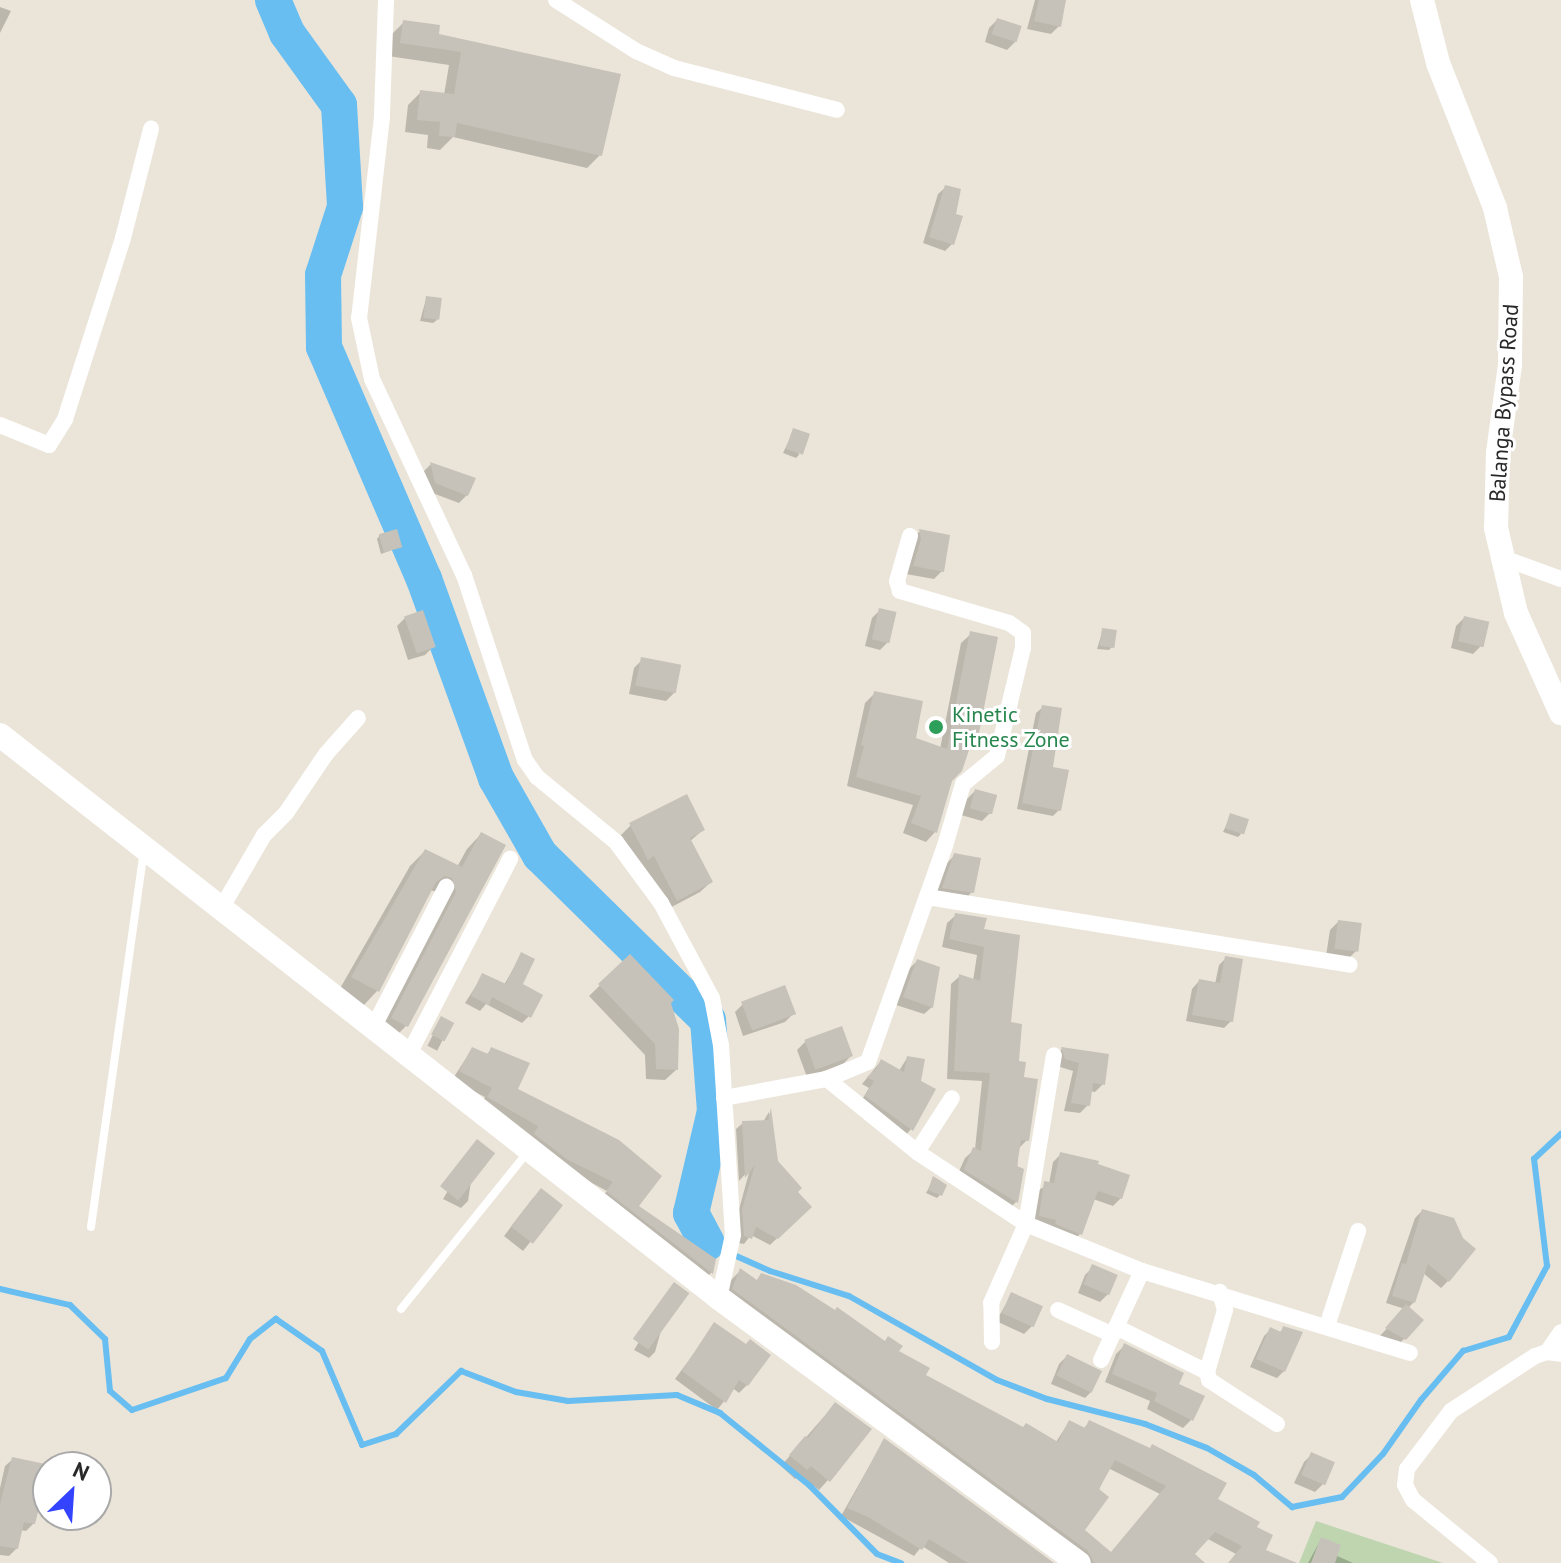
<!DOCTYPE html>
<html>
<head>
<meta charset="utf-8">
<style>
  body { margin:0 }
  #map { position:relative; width:1561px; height:1563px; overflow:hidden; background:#ebe5d9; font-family:"PT Sans",sans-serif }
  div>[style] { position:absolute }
  .cemetery>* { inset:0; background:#bed5b0 }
  .shadow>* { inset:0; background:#0003; transform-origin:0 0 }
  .stream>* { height:6px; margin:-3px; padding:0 3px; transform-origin:3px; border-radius:3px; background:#68bef1 }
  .river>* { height:36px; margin:-18px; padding:0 18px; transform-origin:18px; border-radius:18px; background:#68bef1 }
  .building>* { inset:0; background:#c6c2b9; transform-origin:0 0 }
  .lane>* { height:8px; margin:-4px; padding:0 4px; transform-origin:4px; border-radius:4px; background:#fff }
  .street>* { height:16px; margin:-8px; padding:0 8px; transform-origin:8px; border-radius:8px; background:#fff }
  .secondary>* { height:24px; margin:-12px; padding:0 12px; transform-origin:12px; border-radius:12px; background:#fff }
  .dots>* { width:22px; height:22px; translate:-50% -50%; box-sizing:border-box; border:4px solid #fff; border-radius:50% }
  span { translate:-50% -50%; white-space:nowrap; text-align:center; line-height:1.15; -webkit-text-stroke:6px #fff; paint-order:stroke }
  .street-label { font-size:22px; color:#282828 }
  .leisure-label { font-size:22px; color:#27864d }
  .left { translate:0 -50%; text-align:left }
  .north { position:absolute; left:32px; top:1451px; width:80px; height:80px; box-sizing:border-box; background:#fff; border:2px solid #a9a9a9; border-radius:50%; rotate:25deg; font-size:22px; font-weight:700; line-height:32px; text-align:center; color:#282828 }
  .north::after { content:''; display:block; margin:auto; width:28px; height:36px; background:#3343fe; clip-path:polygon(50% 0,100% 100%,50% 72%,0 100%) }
</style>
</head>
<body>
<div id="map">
  <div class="cemetery">
    <i style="clip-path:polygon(1316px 1521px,1443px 1563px,1299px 1563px)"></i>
  </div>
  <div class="shadow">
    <i style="clip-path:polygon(1035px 0,1064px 0,1059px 26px,1051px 34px,1027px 29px)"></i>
    <i style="clip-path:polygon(0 7px,11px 11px,0 33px)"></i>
    <i style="clip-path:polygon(997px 20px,1015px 42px,1007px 50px,985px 42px,989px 28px)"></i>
    <i style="clip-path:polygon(404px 22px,437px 35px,618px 76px,600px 155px,587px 168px,453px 137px,440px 150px,427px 148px,428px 135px,405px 132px,408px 105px,421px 92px,444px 95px,449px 65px,388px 56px,391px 35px)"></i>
    <i style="clip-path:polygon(946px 187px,953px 215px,952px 244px,945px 251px,923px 243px,938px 194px)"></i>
    <i style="clip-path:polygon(426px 299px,437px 320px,433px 323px,420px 321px)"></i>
    <i style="clip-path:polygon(794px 430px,799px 455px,796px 458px,783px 453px)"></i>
    <i style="clip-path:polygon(431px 464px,467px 495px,459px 503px,427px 491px,423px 472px)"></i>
    <i style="clip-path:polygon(919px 532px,948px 537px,942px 571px,934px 579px,906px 574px,912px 539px)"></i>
    <i style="clip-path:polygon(380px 535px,400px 547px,381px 554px,377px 539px)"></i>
    <i style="clip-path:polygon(880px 610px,888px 642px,880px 650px,865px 646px,872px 618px)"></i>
    <i style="clip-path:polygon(405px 618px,433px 647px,425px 655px,408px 660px,397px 626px)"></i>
    <i style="clip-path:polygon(1464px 618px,1481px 646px,1473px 654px,1451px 648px,1456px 626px)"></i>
    <i style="clip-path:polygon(1103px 630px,1112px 647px,1109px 650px,1097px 649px)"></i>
    <i style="clip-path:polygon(971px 634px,977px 732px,951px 780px,935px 832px,926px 842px,903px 833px,913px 805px,847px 786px,865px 703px,875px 693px,913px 739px,940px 749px,961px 643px)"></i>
    <i style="clip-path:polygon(642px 660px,674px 693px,666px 701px,629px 694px,634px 668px)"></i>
    <i style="clip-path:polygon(1043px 707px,1059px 810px,1053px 816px,1017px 809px,1036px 713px)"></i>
    <i style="clip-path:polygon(975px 791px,990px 813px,982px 821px,961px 815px,967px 799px)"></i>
    <i style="clip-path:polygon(1231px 815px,1241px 834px,1238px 837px,1223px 832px)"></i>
    <i style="clip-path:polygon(631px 825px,703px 830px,689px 842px,711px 882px,700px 892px,666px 910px,620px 836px)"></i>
    <i style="clip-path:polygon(481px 834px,503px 846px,406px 1026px,391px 1041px,377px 1033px,437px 892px,430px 890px,377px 991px,363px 1006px,338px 992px,410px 866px,425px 851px,457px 867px,467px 849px)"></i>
    <i style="clip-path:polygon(955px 855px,972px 892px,964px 900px,935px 896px,947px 863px)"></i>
    <i style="clip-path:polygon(956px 915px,982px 931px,1022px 1079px,1027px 1140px,1018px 1149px,1016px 1202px,1008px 1210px,956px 1178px,965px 1158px,975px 1149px,982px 1081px,947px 1079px,951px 984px,960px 976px,973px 981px,977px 955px,942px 947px,947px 923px)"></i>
    <i style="clip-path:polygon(1338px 922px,1356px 951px,1348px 959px,1326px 956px,1330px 930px)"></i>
    <i style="clip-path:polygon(521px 955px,521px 985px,529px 1016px,522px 1023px,486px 1004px,480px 1011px,465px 1003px,483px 975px,504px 985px)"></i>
    <i style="clip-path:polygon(630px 956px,669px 1003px,676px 1070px,665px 1080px,646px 1079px,645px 1055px,589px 996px)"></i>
    <i style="clip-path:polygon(1226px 958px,1231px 1021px,1224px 1028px,1186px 1021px,1192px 989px,1199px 981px,1215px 984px,1219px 965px)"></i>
    <i style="clip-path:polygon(917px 961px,932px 1007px,924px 1014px,896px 1005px,909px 969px)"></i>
    <i style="clip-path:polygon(743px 1004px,793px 1014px,785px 1022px,743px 1036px,735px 1012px)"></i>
    <i style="left:441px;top:1019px;width:11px;height:30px;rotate:27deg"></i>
    <i style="clip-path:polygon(805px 1042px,851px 1056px,843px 1064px,807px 1077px,797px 1050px)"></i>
    <i style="clip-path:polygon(472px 1049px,486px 1055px,492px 1049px,516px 1090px,618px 1142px,636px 1206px,714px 1260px,711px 1273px,703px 1281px,600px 1200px,607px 1191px,560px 1166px,480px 1106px,485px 1097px,452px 1080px)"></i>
    <i style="clip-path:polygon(1062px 1049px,1107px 1055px,1103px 1084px,1095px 1092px,1090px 1091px,1088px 1105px,1080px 1113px,1064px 1111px,1073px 1071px,1057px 1066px,1054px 1057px)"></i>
    <i style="clip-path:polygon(907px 1058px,911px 1129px,905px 1136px,860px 1103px,869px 1088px,862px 1084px,881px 1061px,899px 1071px)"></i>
    <i style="clip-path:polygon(769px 1112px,776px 1164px,809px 1207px,770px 1245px,751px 1235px,744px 1244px,738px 1243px,737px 1217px,750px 1169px,739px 1181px,736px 1129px,743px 1123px,763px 1122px)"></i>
    <i style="clip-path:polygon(477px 1142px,468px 1201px,461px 1208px,443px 1199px)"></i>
    <i style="clip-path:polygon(1061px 1154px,1096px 1165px,1121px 1198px,1113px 1206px,1093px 1199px,1080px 1234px,1072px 1242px,1032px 1223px,1037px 1191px,1049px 1184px,1053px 1162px)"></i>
    <i style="clip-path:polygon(934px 1179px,940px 1195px,937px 1198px,926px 1193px)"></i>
    <i style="clip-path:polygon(533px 1198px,560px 1205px,523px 1251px,504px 1236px)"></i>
    <i style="clip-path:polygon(1422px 1211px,1448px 1281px,1441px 1288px,1423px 1273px,1414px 1302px,1408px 1308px,1404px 1339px,1396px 1347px,1379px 1337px,1405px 1309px,1386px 1303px,1415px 1218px)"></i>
    <i style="clip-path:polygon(1093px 1267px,1108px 1294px,1100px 1302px,1078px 1293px,1085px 1275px)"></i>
    <i style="clip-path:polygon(evenodd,741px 1270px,756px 1281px,761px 1275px,896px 1352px,923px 1376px,1023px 1429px,1056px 1442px,1069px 1422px,1083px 1429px,1090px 1422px,1255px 1528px,1263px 1551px,1296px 1563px,1229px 1563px,1236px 1554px,1206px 1538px,1192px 1554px,1202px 1563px,1083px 1563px,726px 1297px,729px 1282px,741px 1270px,1108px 1468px,1160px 1494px,1110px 1554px,1082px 1530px,1108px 1468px)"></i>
    <i style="clip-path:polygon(674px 1284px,655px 1352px,649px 1358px,634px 1350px)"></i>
    <i style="clip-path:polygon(1012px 1294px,1032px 1326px,1024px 1334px,996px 1321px)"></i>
    <i style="clip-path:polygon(715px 1325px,746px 1346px,747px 1385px,739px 1393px,734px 1389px,717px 1410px,675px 1379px)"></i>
    <i style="clip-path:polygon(1284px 1328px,1284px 1371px,1277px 1378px,1250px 1367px,1264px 1336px,1271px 1329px,1279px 1333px)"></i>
    <i style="clip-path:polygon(1124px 1346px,1176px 1385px,1191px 1420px,1183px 1428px,1147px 1409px,1150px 1401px,1105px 1382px,1116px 1354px)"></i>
    <i style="clip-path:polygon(1067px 1356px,1093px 1390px,1085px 1398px,1051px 1384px,1059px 1364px)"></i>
    <i style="clip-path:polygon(835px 1404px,828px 1480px,819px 1490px,800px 1475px,795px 1479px,781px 1466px)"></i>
    <i style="clip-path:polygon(884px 1440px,1050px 1563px,949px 1563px,922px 1546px,914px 1556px,841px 1516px)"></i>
    <i style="clip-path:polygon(1312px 1454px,1332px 1463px,1323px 1484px,1315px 1492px,1294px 1483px,1304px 1462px)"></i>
    <i style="clip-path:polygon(13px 1459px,34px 1523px,26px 1531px,20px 1530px,17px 1548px,9px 1556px,0 1555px,0 1488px,5px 1466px)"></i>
    <i style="clip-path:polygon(1321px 1539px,1335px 1555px,1353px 1563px,1308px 1563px)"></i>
  </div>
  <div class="stream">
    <i style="left:707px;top:1243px;width:69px;rotate:24deg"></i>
    <i style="left:770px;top:1271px;width:83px;rotate:17.6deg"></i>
    <i style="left:849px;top:1296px;width:170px;rotate:29.6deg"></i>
    <i style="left:997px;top:1380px;width:53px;rotate:20.8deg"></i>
    <i style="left:1047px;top:1399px;width:101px;rotate:14.3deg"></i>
    <i style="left:1145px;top:1424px;width:66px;rotate:21.2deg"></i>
    <i style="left:1207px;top:1448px;width:54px;rotate:29.9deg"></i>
    <i style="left:1254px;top:1475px;width:50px;rotate:40.1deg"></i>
    <i style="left:1292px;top:1507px;width:51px;rotate:-11.3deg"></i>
    <i style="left:1342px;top:1497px;width:59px;rotate:-46.4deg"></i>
    <i style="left:1383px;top:1454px;width:66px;rotate:-54.9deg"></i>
    <i style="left:1421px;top:1400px;width:65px;rotate:-49.4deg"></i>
    <i style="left:1463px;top:1351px;width:48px;rotate:-16.9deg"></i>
    <i style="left:1509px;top:1337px;width:81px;rotate:-61.8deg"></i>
    <i style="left:1547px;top:1266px;width:108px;rotate:-96.9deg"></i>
    <i style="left:1534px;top:1159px;width:37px;rotate:-43deg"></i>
    <i style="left:0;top:1289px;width:72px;rotate:12.9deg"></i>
    <i style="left:70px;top:1305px;width:49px;rotate:44.2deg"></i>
    <i style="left:105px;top:1339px;width:52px;rotate:84.5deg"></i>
    <i style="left:110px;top:1391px;width:29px;rotate:41deg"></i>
    <i style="left:132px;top:1410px;width:99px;rotate:-18.8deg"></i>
    <i style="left:226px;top:1378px;width:46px;rotate:-58.4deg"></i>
    <i style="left:250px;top:1339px;width:33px;rotate:-38deg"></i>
    <i style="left:276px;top:1319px;width:56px;rotate:34.8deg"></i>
    <i style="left:322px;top:1351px;width:102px;rotate:66.9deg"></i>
    <i style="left:362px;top:1445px;width:36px;rotate:-18deg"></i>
    <i style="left:396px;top:1434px;width:91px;rotate:-44.1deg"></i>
    <i style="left:461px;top:1371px;width:59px;rotate:20.9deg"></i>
    <i style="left:516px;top:1392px;width:53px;rotate:9.8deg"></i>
    <i style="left:568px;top:1401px;width:109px;rotate:-3.2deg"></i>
    <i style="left:677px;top:1395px;width:47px;rotate:22.7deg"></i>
    <i style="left:720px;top:1413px;width:116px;rotate:39deg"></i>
    <i style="left:810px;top:1486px;width:95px;rotate:45.4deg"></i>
    <i style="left:877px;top:1554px;width:26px;rotate:21deg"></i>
  </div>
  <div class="river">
    <i style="left:273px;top:0;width:36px;rotate:67deg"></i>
    <i style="left:287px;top:33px;width:89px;rotate:54.2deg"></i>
    <i style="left:339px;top:105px;width:102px;rotate:86.6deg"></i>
    <i style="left:345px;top:207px;width:71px;rotate:107.9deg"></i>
    <i style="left:323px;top:275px;width:72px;rotate:89.2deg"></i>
    <i style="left:324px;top:347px;width:253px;rotate:66.7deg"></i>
    <i style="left:424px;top:579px;width:212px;rotate:70.1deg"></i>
    <i style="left:496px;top:778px;width:89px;rotate:60.3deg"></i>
    <i style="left:540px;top:855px;width:235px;rotate:44.5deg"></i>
    <i style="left:708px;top:1020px;width:91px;rotate:85.6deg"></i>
    <i style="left:715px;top:1111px;width:105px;rotate:103.2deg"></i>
    <i style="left:691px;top:1213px;width:34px;rotate:62deg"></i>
  </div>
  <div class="building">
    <i style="clip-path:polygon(1039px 0,1066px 0,1061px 27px,1034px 21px)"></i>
    <i style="left:997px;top:18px;width:26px;height:17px;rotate:18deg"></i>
    <i style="clip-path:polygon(403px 20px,440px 25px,439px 34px,621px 74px,602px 156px,457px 123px,455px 137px,439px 136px,440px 122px,417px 120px,420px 90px,454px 94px,461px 52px,400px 43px)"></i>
    <i style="clip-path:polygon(945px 185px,961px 189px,956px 214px,963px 216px,954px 245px,929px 237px)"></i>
    <i style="left:426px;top:296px;width:16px;height:22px;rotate:7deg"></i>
    <i style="left:793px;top:428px;width:18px;height:22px;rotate:19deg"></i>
    <i style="clip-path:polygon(430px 462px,476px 478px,468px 496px,435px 483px)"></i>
    <i style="left:397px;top:529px;width:19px;height:19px;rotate:74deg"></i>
    <i style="clip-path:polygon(919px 529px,950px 535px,944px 572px,913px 566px,921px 539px)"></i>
    <i style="left:879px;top:608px;width:18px;height:32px;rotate:13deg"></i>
    <i style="left:423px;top:610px;width:39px;height:20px;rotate:71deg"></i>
    <i style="left:1464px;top:616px;width:26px;height:26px;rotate:13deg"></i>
    <i style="left:1102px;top:628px;width:15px;height:18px;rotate:8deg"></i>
    <i style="clip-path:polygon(970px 631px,998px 637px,979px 733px,975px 732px,962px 771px,952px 781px,937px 833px,911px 823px,921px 796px,856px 777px,864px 746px,861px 745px,874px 691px,923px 701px,916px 738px,947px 749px)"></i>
    <i style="left:641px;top:657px;width:41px;height:29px;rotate:11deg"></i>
    <i style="clip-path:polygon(1042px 705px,1062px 708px,1053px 767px,1069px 770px,1061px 811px,1022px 803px)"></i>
    <i style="left:975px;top:789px;width:23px;height:20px;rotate:15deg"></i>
    <i style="clip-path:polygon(687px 794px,705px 830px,690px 838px,713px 882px,677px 901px,654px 856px,648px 860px,629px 823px)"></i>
    <i style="left:1230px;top:813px;width:20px;height:16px;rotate:18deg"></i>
    <i style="clip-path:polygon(481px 832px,506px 845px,408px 1027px,391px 1018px,456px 892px,452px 878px,445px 876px,436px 882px,379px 992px,351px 977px,425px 849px,462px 867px)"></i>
    <i style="clip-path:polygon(954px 853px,981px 858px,974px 893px,942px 888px)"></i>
    <i style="clip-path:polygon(955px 913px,987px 918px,984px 929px,1020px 935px,1011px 1022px,1022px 1024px,1019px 1061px,1026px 1062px,1024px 1077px,1038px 1079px,1029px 1141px,1021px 1140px,1017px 1166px,1024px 1169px,1018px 1203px,964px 1170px,973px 1147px,981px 1151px,990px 1073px,954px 1071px,959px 974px,980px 981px,984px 947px,949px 939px)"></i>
    <i style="left:1338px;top:920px;width:24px;height:29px;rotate:7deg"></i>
    <i style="clip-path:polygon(521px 952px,535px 959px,523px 984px,543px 995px,531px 1018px,492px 997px,489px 1005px,471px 996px,482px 973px,506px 984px)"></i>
    <i style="clip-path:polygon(630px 954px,674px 1000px,671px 1003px,679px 1029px,678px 1070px,656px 1069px,655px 1044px,598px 984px)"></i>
    <i style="clip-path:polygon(1225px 956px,1243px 959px,1233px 1022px,1192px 1015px,1199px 979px,1220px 983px)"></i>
    <i style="clip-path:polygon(917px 959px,940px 967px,933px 1008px,903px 997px)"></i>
    <i style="left:785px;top:985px;width:31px;height:47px;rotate:69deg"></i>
    <i style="left:441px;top:1016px;width:15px;height:21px;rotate:28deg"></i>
    <i style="left:842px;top:1026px;width:32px;height:40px;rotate:70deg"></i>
    <i style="clip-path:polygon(472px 1047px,488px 1054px,491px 1047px,530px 1063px,518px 1089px,619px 1140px,662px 1176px,639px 1206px,716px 1259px,713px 1274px,606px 1191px,613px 1182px,568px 1160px,534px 1134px,538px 1126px,487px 1097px,492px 1088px,459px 1071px)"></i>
    <i style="clip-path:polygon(1061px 1047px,1109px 1054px,1105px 1085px,1093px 1083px,1090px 1106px,1071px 1103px,1079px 1063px,1065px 1059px)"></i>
    <i style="clip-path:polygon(907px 1056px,925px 1059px,921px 1081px,936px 1089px,913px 1131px,865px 1096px,874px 1081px,867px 1077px,876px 1069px,881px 1059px,904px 1072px)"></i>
    <i style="clip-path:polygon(771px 1108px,778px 1161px,802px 1188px,798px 1192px,812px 1207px,778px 1239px,756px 1227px,752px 1239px,744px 1236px,742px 1209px,755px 1165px,745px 1178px,742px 1121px,768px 1120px)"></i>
    <i style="left:477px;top:1139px;width:23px;height:60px;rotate:38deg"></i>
    <i style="clip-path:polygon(1060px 1152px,1099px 1161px,1098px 1164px,1130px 1175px,1122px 1199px,1098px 1191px,1082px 1235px,1055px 1224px,1056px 1220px,1039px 1216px,1044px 1181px,1054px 1183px)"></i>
    <i style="clip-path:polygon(933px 1176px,947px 1185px,942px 1196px,928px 1190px)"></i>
    <i style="left:541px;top:1188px;width:28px;height:49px;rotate:38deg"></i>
    <i style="clip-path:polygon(1422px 1209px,1454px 1218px,1463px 1238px,1476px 1249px,1449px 1282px,1428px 1264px,1415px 1303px,1392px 1296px,1402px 1263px,1406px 1264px)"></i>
    <i style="left:1092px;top:1264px;width:28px;height:22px;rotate:23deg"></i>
    <i style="clip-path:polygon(evenodd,740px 1268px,757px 1280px,761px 1273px,796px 1285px,835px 1310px,837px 1307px,885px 1341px,888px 1336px,903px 1346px,899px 1351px,930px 1368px,926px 1375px,1023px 1427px,1026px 1423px,1058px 1442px,1069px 1420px,1085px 1428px,1089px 1420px,1150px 1448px,1152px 1444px,1227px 1483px,1218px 1499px,1260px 1522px,1257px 1527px,1273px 1535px,1266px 1550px,1297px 1563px,1228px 1563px,1242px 1546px,1215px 1532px,1195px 1554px,1205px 1563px,1094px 1563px,1088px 1551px,732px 1289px,740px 1268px,1115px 1460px,1166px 1486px,1111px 1552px,1085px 1530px,1109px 1497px,1099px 1489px,1115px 1460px)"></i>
    <i style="left:674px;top:1282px;width:19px;height:70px;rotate:36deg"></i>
    <i style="left:1011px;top:1292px;width:35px;height:23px;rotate:24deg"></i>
    <i style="clip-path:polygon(1406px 1304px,1424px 1320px,1406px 1340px,1385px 1328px)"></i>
    <i style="clip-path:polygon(714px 1322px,746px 1344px,750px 1339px,771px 1355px,748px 1386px,739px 1380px,726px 1403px,682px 1371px)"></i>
    <i style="clip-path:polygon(1283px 1326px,1303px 1332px,1285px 1372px,1256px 1359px,1270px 1327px,1281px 1332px)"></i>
    <i style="clip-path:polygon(1124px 1343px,1184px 1373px,1179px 1384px,1205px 1396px,1193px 1421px,1154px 1401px,1157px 1393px,1112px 1374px)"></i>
    <i style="left:1067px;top:1354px;width:39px;height:24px;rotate:26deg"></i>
    <i style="clip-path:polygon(835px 1402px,872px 1429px,830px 1482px,811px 1466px,807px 1470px,789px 1455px,805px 1436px,808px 1438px)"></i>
    <i style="clip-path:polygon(884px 1438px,1054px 1563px,968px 1563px,929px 1539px,922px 1550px,868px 1517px,847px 1508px)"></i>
    <i style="left:1311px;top:1452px;width:26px;height:25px;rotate:23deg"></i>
    <i style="clip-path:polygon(12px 1457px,50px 1465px,35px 1524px,24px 1522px,18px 1549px,0 1546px,0 1504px)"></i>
    <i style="clip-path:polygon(1321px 1537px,1341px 1545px,1335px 1563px,1311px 1563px)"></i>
  </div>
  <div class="lane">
    <i style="left:91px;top:1227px;width:379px;rotate:-82deg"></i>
    <i style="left:401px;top:1309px;width:201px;rotate:-51.1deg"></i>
  </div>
  <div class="street">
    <i style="left:386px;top:0;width:117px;rotate:92deg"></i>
    <i style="left:382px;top:117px;width:202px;rotate:96.5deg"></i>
    <i style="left:359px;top:318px;width:62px;rotate:78deg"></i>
    <i style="left:372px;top:379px;width:217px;rotate:64.9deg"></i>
    <i style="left:464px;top:575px;width:195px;rotate:71.8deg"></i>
    <i style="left:525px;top:760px;width:21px;rotate:55deg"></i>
    <i style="left:537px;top:777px;width:102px;rotate:39.4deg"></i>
    <i style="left:616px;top:842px;width:76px;rotate:53.6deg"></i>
    <i style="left:661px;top:903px;width:108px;rotate:61.8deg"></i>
    <i style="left:712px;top:998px;width:48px;rotate:79.2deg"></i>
    <i style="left:721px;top:1045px;width:190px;rotate:86.4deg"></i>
    <i style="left:733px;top:1235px;width:65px;rotate:102.5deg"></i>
    <i style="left:556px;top:0;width:95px;rotate:32.5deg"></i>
    <i style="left:636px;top:51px;width:42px;rotate:24.1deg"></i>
    <i style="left:674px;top:68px;width:168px;rotate:14.4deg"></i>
    <i style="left:0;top:425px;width:53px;rotate:22.2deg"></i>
    <i style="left:49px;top:445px;width:31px;rotate:-58deg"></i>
    <i style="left:65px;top:419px;width:190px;rotate:-72.2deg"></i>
    <i style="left:123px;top:238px;width:113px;rotate:-75.6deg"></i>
    <i style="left:1503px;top:558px;width:62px;rotate:19.9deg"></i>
    <i style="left:927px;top:897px;width:428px;rotate:9.1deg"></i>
    <i style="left:222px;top:907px;width:83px;rotate:-59.7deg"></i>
    <i style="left:264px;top:835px;width:31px;rotate:-45deg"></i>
    <i style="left:286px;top:813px;width:71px;rotate:-55.9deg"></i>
    <i style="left:326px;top:754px;width:48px;rotate:-48.4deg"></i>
    <i style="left:374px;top:1026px;width:157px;rotate:-62.6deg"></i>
    <i style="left:409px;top:1054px;width:220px;rotate:-62.6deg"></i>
    <i style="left:827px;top:1079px;width:116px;rotate:39deg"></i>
    <i style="left:917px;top:1152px;width:131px;rotate:33.4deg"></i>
    <i style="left:1026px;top:1224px;width:125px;rotate:22.1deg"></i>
    <i style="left:1142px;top:1271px;width:280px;rotate:17deg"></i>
    <i style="left:724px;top:1098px;width:105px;rotate:-10.5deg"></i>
    <i style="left:827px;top:1079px;width:44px;rotate:-22.5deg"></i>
    <i style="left:868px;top:1062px;width:229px;rotate:-70.4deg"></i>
    <i style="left:945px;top:846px;width:65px;rotate:-73.8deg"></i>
    <i style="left:963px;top:784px;width:44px;rotate:-39.5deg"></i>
    <i style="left:997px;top:756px;width:111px;rotate:-76.5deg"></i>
    <i style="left:1023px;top:648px;width:15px;rotate:-90deg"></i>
    <i style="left:1023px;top:633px;width:17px;rotate:-144deg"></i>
    <i style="left:1009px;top:623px;width:114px;rotate:-163.6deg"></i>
    <i style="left:900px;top:591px;width:10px;rotate:-107deg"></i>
    <i style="left:897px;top:581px;width:47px;rotate:-73.9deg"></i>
    <i style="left:917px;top:1152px;width:64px;rotate:-57.1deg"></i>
    <i style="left:1058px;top:1310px;width:60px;rotate:24.4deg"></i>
    <i style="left:1327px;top:1326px;width:100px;rotate:-71.9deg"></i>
    <i style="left:1116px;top:1327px;width:102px;rotate:26.3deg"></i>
    <i style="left:1207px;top:1372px;width:65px;rotate:-73.8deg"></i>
    <i style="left:1225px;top:1310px;width:19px;rotate:-106deg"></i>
    <i style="left:992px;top:1342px;width:39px;rotate:-91deg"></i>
    <i style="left:991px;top:1303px;width:86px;rotate:-66.1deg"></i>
    <i style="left:1026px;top:1224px;width:171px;rotate:-80.6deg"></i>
    <i style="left:1547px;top:1352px;width:24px;rotate:-55deg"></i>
    <i style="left:1101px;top:1360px;width:98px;rotate:-65.3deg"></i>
    <i style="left:1207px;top:1372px;width:8px;rotate:76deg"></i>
    <i style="left:1209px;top:1380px;width:81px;rotate:32.9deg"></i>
    <i style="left:1490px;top:1563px;width:99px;rotate:-140.7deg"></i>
    <i style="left:1413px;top:1500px;width:17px;rotate:-118deg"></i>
    <i style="left:1405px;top:1485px;width:16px;rotate:-83deg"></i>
    <i style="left:1407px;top:1469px;width:73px;rotate:-52.8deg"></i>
    <i style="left:1451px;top:1411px;width:100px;rotate:-33.2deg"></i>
    <i style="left:1535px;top:1356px;width:13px;rotate:-18deg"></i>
    <i style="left:1547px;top:1352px;width:14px;rotate:8deg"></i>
  </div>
  <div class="secondary">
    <i style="left:1422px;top:0;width:65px;rotate:75.7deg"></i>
    <i style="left:1438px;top:63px;width:156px;rotate:68.5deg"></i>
    <i style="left:1495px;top:208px;width:71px;rotate:76.9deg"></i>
    <i style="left:1511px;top:277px;width:88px;rotate:90.7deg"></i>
    <i style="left:1510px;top:365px;width:89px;rotate:97.8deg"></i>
    <i style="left:1498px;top:453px;width:75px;rotate:91.5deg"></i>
    <i style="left:1496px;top:528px;width:87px;rotate:76.8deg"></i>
    <i style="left:1516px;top:613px;width:110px;rotate:65.8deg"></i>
    <i style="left:0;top:735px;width:913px;rotate:38.06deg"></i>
    <i style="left:719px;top:1298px;width:447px;rotate:36.4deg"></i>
  </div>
  <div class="dots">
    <i style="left:936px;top:727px;background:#2e9e5b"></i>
  </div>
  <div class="street-label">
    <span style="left:1504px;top:403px;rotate:-86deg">Balanga Bypass Road</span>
  </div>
  <div class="leisure-label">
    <span class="left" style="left:952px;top:727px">Kinetic<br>Fitness Zone</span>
  </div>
  <div class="north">N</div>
</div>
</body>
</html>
